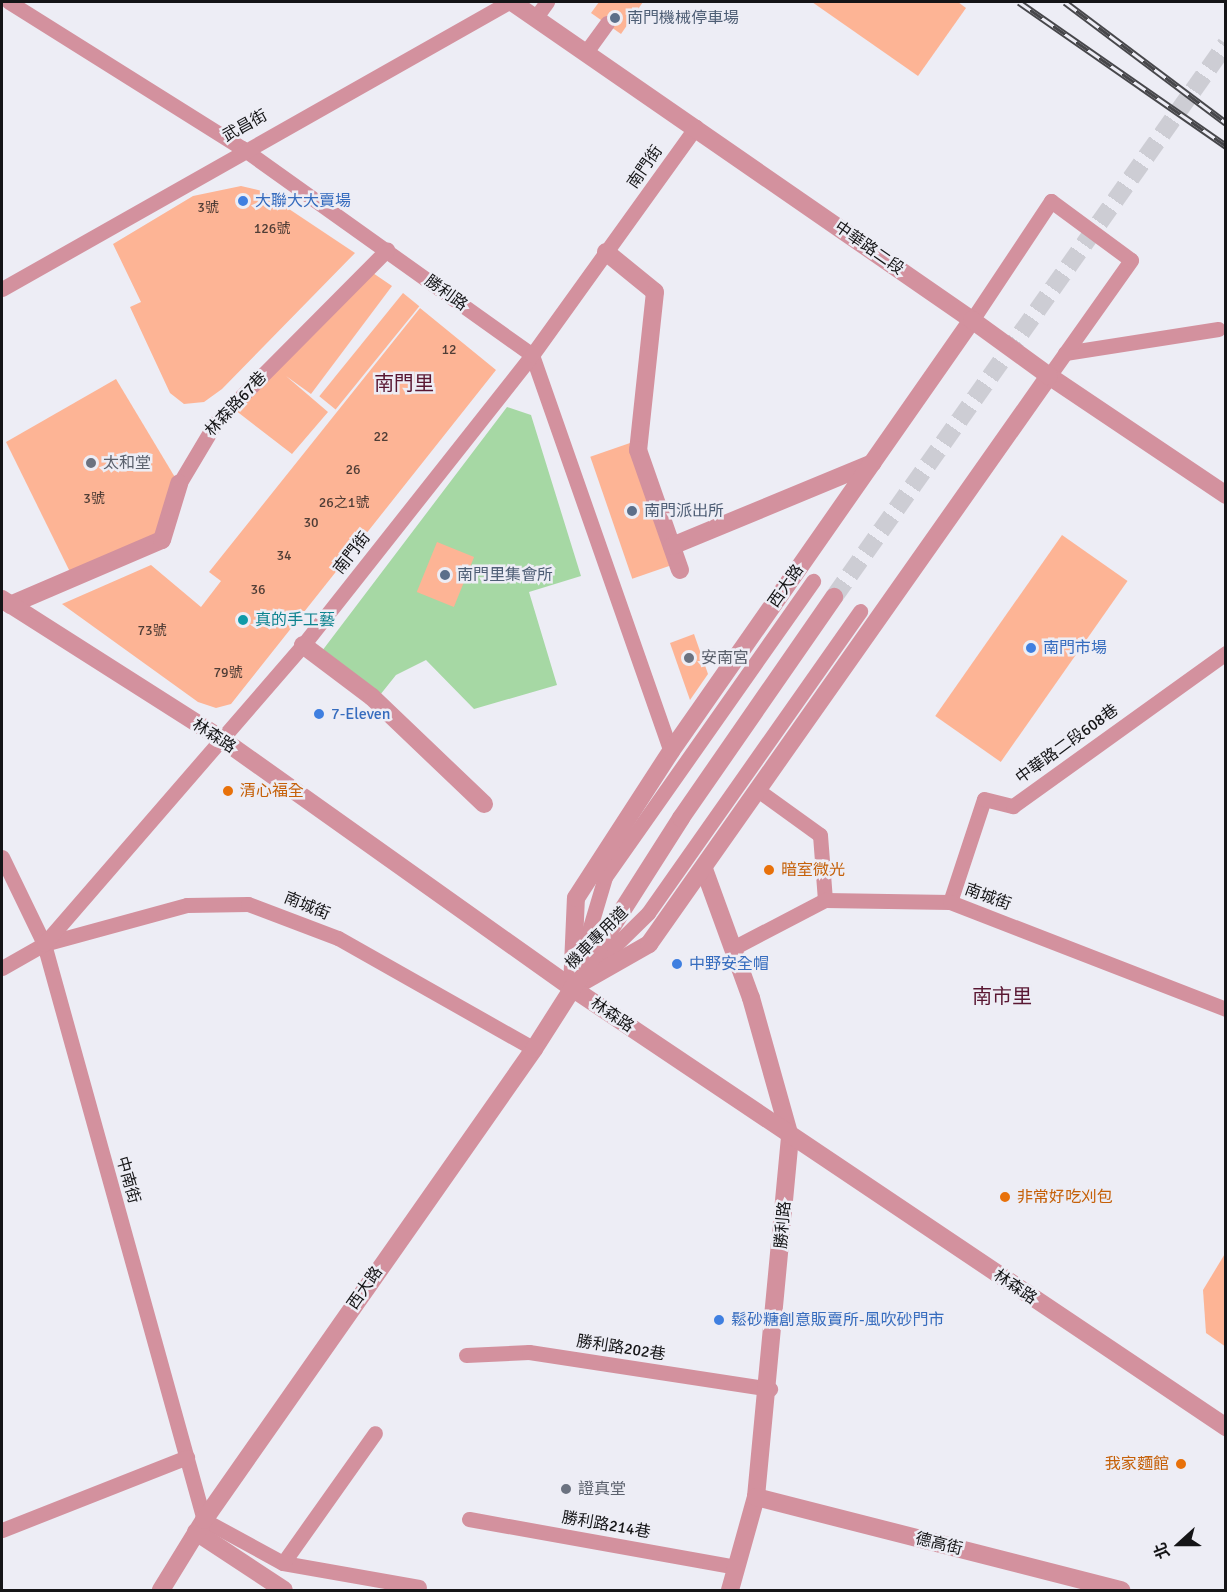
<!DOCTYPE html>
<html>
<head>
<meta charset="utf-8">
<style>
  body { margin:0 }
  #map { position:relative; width:1227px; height:1592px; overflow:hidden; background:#ededf5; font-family:Signika,"Noto Sans TC",sans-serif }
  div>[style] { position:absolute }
  .green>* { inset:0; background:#a6d8a4 }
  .building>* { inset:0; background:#fdb495; transform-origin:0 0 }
  .tertiary-tunnel>* { height:18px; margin-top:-9px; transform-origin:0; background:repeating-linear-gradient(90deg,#cdcdd4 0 18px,transparent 0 27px) }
  .service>* { height:15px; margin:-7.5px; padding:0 7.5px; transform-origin:7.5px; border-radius:7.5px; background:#d3919e }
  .pedestrian>* { height:18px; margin:-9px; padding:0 9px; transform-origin:9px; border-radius:9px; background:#d3919e }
  .minor>* { height:18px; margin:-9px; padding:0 9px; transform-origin:9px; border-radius:9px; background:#d3919e }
  .tertiary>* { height:18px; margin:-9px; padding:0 9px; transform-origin:9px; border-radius:9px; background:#d3919e }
  .rail>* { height:7px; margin-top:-3.5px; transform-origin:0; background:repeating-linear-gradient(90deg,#ededf5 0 14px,#47474b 0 28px); box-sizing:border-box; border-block:2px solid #47474b }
  .service-bridge>* { height:15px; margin:-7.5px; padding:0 7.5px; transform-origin:7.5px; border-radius:7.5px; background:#d3919e }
  .tertiary-bridge>* { height:18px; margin:-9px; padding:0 9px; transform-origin:9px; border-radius:9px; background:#d3919e }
  .dots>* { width:16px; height:16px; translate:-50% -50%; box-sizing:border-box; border:3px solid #ededf5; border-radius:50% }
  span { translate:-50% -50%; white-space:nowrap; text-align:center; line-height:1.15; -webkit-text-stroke:5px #ededf5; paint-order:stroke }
  .number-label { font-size:14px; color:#4f3d36 }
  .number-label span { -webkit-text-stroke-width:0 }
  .service-label { font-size:16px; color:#4e5e75 }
  .left { translate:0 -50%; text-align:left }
  .street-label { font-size:16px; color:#151517 }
  .shop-label { font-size:16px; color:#366cbe }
  .worship-label { font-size:16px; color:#5b616d }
  .culture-label { font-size:16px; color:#0d838f }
  .food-label { font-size:16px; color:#c56008 }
  .right { translate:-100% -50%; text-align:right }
  .quarter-label { font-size:20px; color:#591732 }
  .frame { position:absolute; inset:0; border:3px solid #151517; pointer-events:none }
  .north { position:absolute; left:1149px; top:1514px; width:60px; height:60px; -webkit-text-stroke:4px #ededf5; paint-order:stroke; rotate:249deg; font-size:16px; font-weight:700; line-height:24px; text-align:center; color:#151517 }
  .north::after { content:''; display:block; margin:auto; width:21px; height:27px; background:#151517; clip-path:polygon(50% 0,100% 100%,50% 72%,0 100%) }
</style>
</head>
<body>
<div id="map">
  <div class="green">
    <i style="clip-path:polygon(507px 407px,531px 415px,581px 576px,529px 592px,557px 685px,474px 709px,426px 660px,396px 675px,380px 695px,322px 651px)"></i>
  </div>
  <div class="building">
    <i style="clip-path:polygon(599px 2px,643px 2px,621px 34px,591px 13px)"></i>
    <i style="clip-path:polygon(812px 2px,958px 2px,966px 8px,918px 76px)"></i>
    <i style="clip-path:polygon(241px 186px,262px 191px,355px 253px,222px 389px,204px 402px,184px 404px,170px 393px,130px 307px,141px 302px,113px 244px,193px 196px)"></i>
    <i style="clip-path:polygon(370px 271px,392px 286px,311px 394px,286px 376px,328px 412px,292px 454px,235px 410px)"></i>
    <i style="left:403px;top:293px;width:21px;height:133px;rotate:39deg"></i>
    <i style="clip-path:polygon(420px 308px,496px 370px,231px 704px,216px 708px,198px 702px,62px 604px,151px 565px,201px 607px,221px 581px,209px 572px)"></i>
    <i style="clip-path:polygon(116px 379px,179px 484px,162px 540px,73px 578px,6px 442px)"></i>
    <i style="left:630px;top:443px;width:129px;height:42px;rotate:71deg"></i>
    <i style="left:1062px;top:535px;width:80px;height:221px;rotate:35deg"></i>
    <i style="left:437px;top:542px;width:40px;height:54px;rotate:22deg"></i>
    <i style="clip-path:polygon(694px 634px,708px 674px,690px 700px,670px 643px)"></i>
    <i style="clip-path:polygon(1226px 1252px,1226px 1347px,1206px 1333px,1203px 1290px)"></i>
  </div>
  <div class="tertiary-tunnel">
    <i style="left:834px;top:597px;width:678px;rotate:-54.67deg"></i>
  </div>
  <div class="service">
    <i style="left:9px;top:2px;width:275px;rotate:32.1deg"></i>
    <i style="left:242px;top:148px;width:356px;rotate:35.5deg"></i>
    <i style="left:532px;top:355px;width:420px;rotate:70.7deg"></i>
    <i style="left:536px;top:17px;width:19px;rotate:-54deg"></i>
    <i style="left:586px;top:52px;width:36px;rotate:-54deg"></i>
    <i style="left:2px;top:289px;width:583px;rotate:-29.51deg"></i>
    <i style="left:972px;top:320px;width:143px;rotate:-56.4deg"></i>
    <i style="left:1065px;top:353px;width:155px;rotate:-8.9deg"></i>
    <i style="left:1049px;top:376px;width:142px;rotate:-54.7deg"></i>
    <i style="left:179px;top:484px;width:72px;rotate:-59.2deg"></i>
    <i style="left:216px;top:422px;width:243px;rotate:-45.2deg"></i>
    <i style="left:759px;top:791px;width:75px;rotate:35.8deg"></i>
    <i style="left:820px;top:835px;width:65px;rotate:85.6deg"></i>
    <i style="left:2px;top:857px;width:97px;rotate:64.2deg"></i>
    <i style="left:44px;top:944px;width:598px;rotate:74.48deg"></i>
    <i style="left:204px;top:1520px;width:90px;rotate:28.6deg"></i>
    <i style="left:283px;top:1563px;width:138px;rotate:10deg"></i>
    <i style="left:950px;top:902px;width:108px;rotate:-71.7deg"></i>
    <i style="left:984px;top:799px;width:30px;rotate:14deg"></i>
    <i style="left:1013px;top:806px;width:262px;rotate:-35.7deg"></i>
    <i style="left:44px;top:944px;width:148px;rotate:-15.3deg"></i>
    <i style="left:187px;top:905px;width:61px;rotate:-0.9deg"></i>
    <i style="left:248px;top:904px;width:96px;rotate:20.7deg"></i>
    <i style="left:338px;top:938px;width:225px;rotate:29.5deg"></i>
    <i style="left:733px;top:948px;width:104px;rotate:-27.6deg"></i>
    <i style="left:825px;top:900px;width:125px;rotate:0.9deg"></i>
    <i style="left:950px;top:902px;width:296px;rotate:21.2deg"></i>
    <i style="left:2px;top:968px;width:48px;rotate:-29.7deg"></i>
    <i style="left:44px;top:944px;width:396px;rotate:-49.1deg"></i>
    <i style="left:303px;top:645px;width:370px;rotate:-51.7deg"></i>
    <i style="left:532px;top:355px;width:281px;rotate:-54.3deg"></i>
    <i style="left:577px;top:971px;width:98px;rotate:-73.4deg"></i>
    <i style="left:605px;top:877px;width:362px;rotate:-54.9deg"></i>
    <i style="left:589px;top:971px;width:83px;rotate:-44.5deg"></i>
    <i style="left:648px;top:913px;width:369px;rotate:-54.9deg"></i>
    <i style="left:466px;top:1355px;width:63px;rotate:-2.7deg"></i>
    <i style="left:529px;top:1352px;width:244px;rotate:8.7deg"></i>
    <i style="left:469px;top:1519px;width:271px;rotate:10.2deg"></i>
    <i style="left:2px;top:1530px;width:199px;rotate:-21.5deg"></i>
    <i style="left:283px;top:1563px;width:159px;rotate:-54.7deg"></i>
  </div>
  <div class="pedestrian">
    <i style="left:606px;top:252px;width:63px;rotate:39.2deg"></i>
    <i style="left:655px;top:292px;width:159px;rotate:96.1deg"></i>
    <i style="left:638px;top:450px;width:127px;rotate:70.7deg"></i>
    <i style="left:672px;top:546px;width:217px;rotate:-22.5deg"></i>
    <i style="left:10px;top:605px;width:165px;rotate:-23.2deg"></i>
    <i style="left:162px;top:540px;width:59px;rotate:-73.1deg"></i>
    <i style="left:303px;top:645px;width:86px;rotate:37deg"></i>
    <i style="left:372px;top:697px;width:155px;rotate:43.7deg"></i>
    <i style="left:196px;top:1532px;width:105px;rotate:33.4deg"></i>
  </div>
  <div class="minor">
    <i style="left:704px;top:869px;width:137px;rotate:70deg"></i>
    <i style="left:751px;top:998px;width:144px;rotate:74.3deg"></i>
    <i style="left:790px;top:1137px;width:362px;rotate:95.4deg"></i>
    <i style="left:756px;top:1497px;width:97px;rotate:105.6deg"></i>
    <i style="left:572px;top:988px;width:90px;rotate:-87.5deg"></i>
    <i style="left:576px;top:898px;width:175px;rotate:-57.1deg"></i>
    <i style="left:671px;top:751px;width:526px;rotate:-55.07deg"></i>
    <i style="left:572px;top:988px;width:89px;rotate:-29.7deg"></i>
    <i style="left:649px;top:944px;width:695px;rotate:-54.85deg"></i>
    <i style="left:756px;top:1497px;width:377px;rotate:14.3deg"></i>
  </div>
  <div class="tertiary">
    <i style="left:512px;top:2px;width:559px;rotate:34.66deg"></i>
    <i style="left:1049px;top:376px;width:213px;rotate:33.9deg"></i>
    <i style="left:2px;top:599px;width:262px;rotate:32.5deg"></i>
    <i style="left:223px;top:740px;width:428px;rotate:35.4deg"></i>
    <i style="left:572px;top:988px;width:788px;rotate:33.87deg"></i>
    <i style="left:161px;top:1590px;width:82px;rotate:-58.4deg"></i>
    <i style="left:204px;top:1520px;width:575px;rotate:-54.98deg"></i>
    <i style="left:534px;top:1049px;width:274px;rotate:-57.5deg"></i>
    <i style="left:681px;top:818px;width:269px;rotate:-55.3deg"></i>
  </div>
  <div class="rail">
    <i style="left:1019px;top:2px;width:252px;rotate:34.8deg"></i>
    <i style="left:1065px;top:2px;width:201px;rotate:36.9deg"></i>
  </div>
  <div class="service-bridge">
    <i style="left:1051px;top:201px;width:99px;rotate:36.4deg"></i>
  </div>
  <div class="tertiary-bridge">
    <i style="left:972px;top:320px;width:95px;rotate:36deg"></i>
  </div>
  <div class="dots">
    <i style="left:615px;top:18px;background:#5c6f8a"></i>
    <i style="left:243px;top:201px;background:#3f7fe0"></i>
    <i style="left:91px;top:463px;background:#6b7280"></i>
    <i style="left:632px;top:511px;background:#5c6f8a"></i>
    <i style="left:445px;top:575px;background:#5c6f8a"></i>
    <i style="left:243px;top:620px;background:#0f9aa8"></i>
    <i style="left:1031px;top:648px;background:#3f7fe0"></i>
    <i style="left:689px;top:658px;background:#6b7280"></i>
    <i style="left:319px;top:714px;background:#3f7fe0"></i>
    <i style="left:228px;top:791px;background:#e8710a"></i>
    <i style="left:769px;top:870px;background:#e8710a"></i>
    <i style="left:677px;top:964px;background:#3f7fe0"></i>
    <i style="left:1005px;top:1197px;background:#e8710a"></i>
    <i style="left:719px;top:1320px;background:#3f7fe0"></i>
    <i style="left:1181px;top:1464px;background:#e8710a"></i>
    <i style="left:566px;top:1489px;background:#6b7280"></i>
  </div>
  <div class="number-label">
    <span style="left:208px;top:208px">3號</span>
    <span style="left:272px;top:229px">126號</span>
    <span style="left:449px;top:350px">12</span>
    <span style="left:381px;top:437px">22</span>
    <span style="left:353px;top:470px">26</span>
    <span style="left:94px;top:499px">3號</span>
    <span style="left:344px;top:503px">26之1號</span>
    <span style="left:311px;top:523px">30</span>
    <span style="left:284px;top:556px">34</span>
    <span style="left:258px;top:590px">36</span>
    <span style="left:152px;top:631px">73號</span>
    <span style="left:228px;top:673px">79號</span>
  </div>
  <div class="service-label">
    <span class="left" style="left:627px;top:18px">南門機械停車場</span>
    <span class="left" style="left:644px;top:511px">南門派出所</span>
    <span class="left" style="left:457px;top:575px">南門里集會所</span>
  </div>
  <div class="street-label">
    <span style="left:245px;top:126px;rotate:-29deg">武昌街</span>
    <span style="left:645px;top:167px;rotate:-55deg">南門街</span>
    <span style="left:869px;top:248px;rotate:35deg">中華路二段</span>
    <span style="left:446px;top:293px;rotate:36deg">勝利路</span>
    <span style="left:236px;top:404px;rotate:-47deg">林森路67巷</span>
    <span style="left:352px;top:553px;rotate:-52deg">南門街</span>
    <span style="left:786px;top:586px;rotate:-55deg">西大路</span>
    <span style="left:214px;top:736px;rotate:33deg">林森路</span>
    <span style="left:1067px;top:744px;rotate:-36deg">中華路二段608巷</span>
    <span style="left:988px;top:897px;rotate:20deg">南城街</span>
    <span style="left:307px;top:906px;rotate:22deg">南城街</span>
    <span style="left:597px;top:938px;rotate:-45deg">機車專用道</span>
    <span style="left:612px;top:1015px;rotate:34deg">林森路</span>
    <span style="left:128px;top:1180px;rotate:74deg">中南街</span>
    <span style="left:783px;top:1225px;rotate:-85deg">勝利路</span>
    <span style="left:1015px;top:1287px;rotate:34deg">林森路</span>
    <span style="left:365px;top:1288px;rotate:-55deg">西大路</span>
    <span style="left:621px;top:1348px;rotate:9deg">勝利路202巷</span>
    <span style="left:606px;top:1525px;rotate:10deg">勝利路214巷</span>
    <span style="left:939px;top:1544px;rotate:14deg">德高街</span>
  </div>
  <div class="shop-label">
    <span class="left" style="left:255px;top:201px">大聯大大賣場</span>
    <span class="left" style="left:1043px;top:648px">南門市場</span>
    <span class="left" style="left:331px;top:714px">7-Eleven</span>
    <span class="left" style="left:689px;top:964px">中野安全帽</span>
    <span class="left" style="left:731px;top:1320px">鬆砂糖創意販賣所-風吹砂門市</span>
  </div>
  <div class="worship-label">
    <span class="left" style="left:103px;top:463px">太和堂</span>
    <span class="left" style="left:701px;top:658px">安南宮</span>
    <span class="left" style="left:578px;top:1489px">證真堂</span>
  </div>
  <div class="culture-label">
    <span class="left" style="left:255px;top:620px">真的手工藝</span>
  </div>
  <div class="food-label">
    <span class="left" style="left:240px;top:791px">清心福全</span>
    <span class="left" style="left:781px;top:870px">暗室微光</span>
    <span class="left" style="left:1017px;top:1197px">非常好吃刈包</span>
    <span class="right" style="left:1169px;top:1464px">我家麵館</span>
  </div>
  <div class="quarter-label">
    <span style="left:404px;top:383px">南門里</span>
    <span style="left:1002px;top:996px">南市里</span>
  </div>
  <div class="frame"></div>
  <div class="north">北</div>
</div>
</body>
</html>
